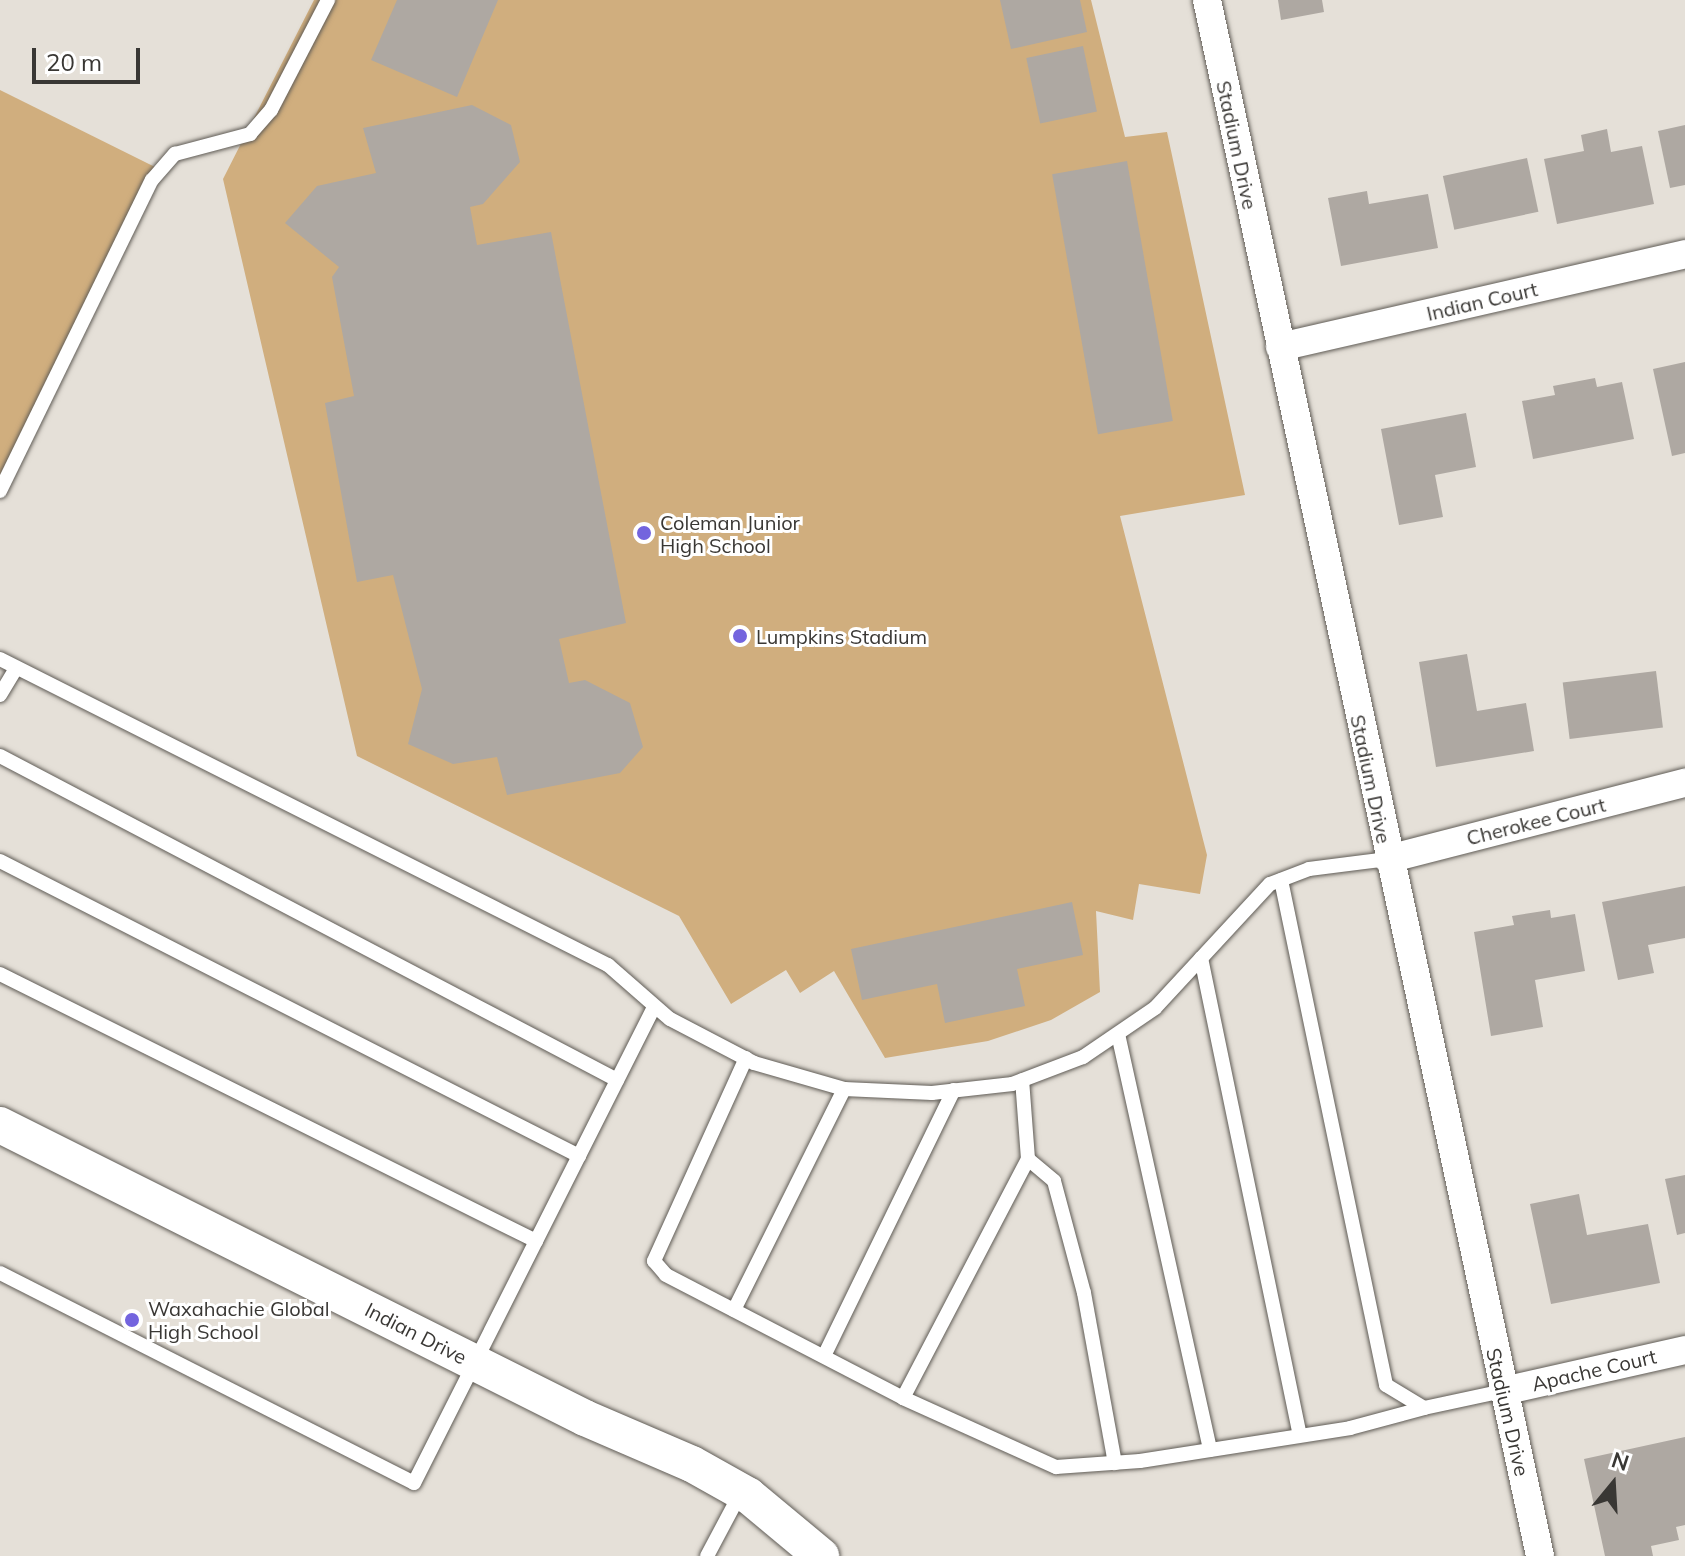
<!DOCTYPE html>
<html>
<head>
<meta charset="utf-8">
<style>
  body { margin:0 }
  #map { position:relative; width:1685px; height:1556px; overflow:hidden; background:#e5e0d8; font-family:Mulish,sans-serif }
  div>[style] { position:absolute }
  .green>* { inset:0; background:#d0ae7e }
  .building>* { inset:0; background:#aea8a2; transform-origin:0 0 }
  .roads { filter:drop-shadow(0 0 2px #605c56) drop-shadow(0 0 2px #605c56) }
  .service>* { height:14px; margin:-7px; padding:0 7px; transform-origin:7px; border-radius:7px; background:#fff }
  .minor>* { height:28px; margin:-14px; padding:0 14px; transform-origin:14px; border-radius:14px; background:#fff }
  .tertiary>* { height:36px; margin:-18px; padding:0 18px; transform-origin:18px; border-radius:18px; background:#fff }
  .dots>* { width:22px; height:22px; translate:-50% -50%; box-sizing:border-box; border:4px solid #fff; border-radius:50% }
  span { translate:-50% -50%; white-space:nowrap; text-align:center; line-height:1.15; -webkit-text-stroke:6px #fff; paint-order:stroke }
  .street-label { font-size:20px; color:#393734 }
  .poi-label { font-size:20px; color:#393734 }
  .left { translate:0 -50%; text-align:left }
  .north { position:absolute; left:1573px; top:1444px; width:80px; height:80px; -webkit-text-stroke:6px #fff; paint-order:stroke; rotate:18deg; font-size:22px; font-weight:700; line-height:32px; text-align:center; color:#393734 }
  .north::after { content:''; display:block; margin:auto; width:28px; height:36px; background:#393734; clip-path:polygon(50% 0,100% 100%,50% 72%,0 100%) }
  .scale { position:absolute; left:32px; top:48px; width:108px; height:36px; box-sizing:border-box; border:4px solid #393734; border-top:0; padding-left:10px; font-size:24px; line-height:28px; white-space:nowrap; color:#393734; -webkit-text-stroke:6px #fff; paint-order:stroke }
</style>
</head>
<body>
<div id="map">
  <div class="green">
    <i style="clip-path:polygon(314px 0,1091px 0,1125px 137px,1167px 132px,1245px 495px,1120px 516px,1207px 855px,1200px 894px,1139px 884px,1133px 920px,1096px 911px,1100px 992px,1051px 1020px,988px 1041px,885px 1058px,834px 971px,800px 993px,786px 970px,731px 1004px,679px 916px,357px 756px,223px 179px)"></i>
    <i style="clip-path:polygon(0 90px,155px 167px,0 480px)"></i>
  </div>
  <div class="building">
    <i style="clip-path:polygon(397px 0,498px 0,457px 97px,371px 60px)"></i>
    <i style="clip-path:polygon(1000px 0,1080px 0,1087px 32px,1011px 49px)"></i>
    <i style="clip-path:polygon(1278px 0,1322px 0,1324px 12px,1281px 20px)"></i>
    <i style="left:1083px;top:46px;width:67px;height:58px;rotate:78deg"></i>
    <i style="clip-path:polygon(472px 105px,511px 125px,520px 162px,483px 204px,470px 207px,477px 245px,551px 232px,626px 623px,559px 639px,569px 683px,585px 680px,630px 703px,643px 747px,620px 773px,507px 795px,497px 757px,453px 764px,408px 744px,422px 689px,393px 575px,357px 582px,325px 403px,354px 396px,332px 277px,339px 267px,285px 223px,317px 186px,376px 173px,363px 128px)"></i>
    <i style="clip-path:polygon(1685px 125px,1685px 185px,1670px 188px,1658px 131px)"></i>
    <i style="clip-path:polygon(1607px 129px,1611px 152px,1642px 146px,1654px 204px,1557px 224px,1544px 159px,1584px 151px,1581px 135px)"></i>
    <i style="left:1527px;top:158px;width:55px;height:86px;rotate:78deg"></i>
    <i style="left:1127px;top:161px;width:264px;height:76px;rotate:80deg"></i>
    <i style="clip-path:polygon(1367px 191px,1369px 204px,1428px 194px,1438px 248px,1341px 266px,1328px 198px)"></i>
    <i style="clip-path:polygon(1685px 362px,1685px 453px,1672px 456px,1653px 369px)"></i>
    <i style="clip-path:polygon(1595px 378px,1597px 387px,1622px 382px,1634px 439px,1533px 459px,1522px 401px,1555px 395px,1553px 386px)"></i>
    <i style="clip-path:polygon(1466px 413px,1476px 467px,1435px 475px,1443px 517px,1399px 525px,1381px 429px)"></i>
    <i style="clip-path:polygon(1467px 654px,1477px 711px,1526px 703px,1534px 751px,1436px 767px,1419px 662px)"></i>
    <i style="left:1656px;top:671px;width:57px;height:94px;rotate:83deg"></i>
    <i style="clip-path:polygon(1685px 886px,1685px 938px,1648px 945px,1654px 973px,1618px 980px,1602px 902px)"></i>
    <i style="clip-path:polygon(1072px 902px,1083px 955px,1017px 969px,1025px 1006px,945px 1023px,937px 984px,862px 1000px,851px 949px)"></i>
    <i style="clip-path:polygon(1550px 910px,1551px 918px,1575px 914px,1585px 971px,1535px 980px,1543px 1027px,1491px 1036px,1474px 932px,1514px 925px,1512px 916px)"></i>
    <i style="clip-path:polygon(1685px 1175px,1685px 1233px,1677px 1235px,1665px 1179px)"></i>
    <i style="clip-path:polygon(1579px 1194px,1587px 1235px,1648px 1224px,1660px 1283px,1551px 1304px,1530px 1204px)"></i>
    <i style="clip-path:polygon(1685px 1437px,1685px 1525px,1676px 1527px,1679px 1540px,1651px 1546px,1653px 1556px,1605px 1556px,1584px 1459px)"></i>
  </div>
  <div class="roads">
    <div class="service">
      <i style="left:0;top:491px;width:346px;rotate:-64deg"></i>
      <i style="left:152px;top:180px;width:35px;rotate:-49deg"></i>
      <i style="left:175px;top:154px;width:78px;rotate:-14.9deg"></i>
      <i style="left:250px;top:134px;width:32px;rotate:-49deg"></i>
      <i style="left:271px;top:110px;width:124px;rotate:-62.6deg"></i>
      <i style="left:0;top:659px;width:681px;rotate:26.72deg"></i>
      <i style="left:608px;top:965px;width:82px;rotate:41.1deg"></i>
      <i style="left:670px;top:1019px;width:95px;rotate:27.6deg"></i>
      <i style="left:754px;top:1063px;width:94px;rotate:16.1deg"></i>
      <i style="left:844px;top:1089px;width:88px;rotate:2.6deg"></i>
      <i style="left:932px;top:1093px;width:81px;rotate:-6.4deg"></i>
      <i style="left:1012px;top:1084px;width:76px;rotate:-20.8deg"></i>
      <i style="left:1083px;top:1057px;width:87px;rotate:-34.2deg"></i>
      <i style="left:1155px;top:1008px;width:169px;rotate:-47.2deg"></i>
      <i style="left:1270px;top:884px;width:42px;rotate:-21deg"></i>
      <i style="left:1309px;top:869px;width:80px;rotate:-7.2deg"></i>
      <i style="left:0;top:695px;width:29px;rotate:-59deg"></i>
      <i style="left:0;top:756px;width:697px;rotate:27.7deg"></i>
      <i style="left:0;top:861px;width:650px;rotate:27deg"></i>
      <i style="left:1281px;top:880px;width:516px;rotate:78.25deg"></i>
      <i style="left:1386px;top:1385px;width:44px;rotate:31.2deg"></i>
      <i style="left:1424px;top:1408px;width:81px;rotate:-12.1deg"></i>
      <i style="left:1201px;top:958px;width:487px;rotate:78.3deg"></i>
      <i style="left:0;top:974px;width:599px;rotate:26.48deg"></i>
      <i style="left:1118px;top:1034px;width:426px;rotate:77.5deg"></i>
      <i style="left:746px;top:1058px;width:223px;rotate:114.4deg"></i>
      <i style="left:654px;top:1261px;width:18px;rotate:49deg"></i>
      <i style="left:666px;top:1275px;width:267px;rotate:27.4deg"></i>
      <i style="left:903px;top:1398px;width:168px;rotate:24.3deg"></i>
      <i style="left:1056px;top:1467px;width:84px;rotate:-4.1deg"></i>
      <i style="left:1140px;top:1461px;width:213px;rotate:-8.9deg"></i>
      <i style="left:1350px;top:1428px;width:77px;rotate:-15.1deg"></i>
      <i style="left:1028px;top:1159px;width:34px;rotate:40deg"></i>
      <i style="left:1054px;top:1181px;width:116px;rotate:75deg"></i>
      <i style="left:1084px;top:1293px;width:173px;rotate:79.7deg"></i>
      <i style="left:0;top:1273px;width:464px;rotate:26.9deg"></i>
      <i style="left:414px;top:1483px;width:533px;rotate:-63.24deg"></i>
      <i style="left:734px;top:1310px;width:247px;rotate:-63.5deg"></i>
      <i style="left:824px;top:1356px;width:296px;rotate:-64deg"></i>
      <i style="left:903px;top:1398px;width:270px;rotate:-62.4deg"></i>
      <i style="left:1028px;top:1159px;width:79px;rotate:-94.3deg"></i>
      <i style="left:707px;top:1556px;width:72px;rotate:-62deg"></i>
    </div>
    <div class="minor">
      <i style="left:1207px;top:0;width:1591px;rotate:77.92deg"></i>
      <i style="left:1280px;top:347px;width:416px;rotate:-12.9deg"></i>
      <i style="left:1388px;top:859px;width:307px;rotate:-14.4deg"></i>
      <i style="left:1503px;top:1391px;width:187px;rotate:-12.7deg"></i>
    </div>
    <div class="tertiary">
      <i style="left:0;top:1125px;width:654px;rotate:26.6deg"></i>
      <i style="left:585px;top:1418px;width:116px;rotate:23.3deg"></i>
      <i style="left:692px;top:1464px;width:65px;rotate:29.3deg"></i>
      <i style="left:749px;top:1496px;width:94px;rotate:39.8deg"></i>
    </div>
  </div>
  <div class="dots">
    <i style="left:644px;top:533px;background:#7364de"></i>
    <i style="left:740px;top:636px;background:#7364de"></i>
    <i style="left:132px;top:1320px;background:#7364de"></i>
  </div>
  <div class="street-label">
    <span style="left:1237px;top:145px;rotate:78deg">Stadium Drive</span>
    <span style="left:1482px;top:301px;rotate:-13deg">Indian Court</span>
    <span style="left:1371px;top:779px;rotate:78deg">Stadium Drive</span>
    <span style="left:1536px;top:821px;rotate:-14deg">Cherokee Court</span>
    <span style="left:416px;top:1333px;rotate:27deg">Indian Drive</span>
    <span style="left:1594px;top:1370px;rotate:-13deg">Apache Court</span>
    <span style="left:1508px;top:1412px;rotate:77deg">Stadium Drive</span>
  </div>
  <div class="poi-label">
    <span class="left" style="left:660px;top:534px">Coleman Junior<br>High School</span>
    <span class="left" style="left:756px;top:636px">Lumpkins Stadium</span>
    <span class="left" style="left:148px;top:1320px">Waxahachie Global<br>High School</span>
  </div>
  <div class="north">N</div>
  <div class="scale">20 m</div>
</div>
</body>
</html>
